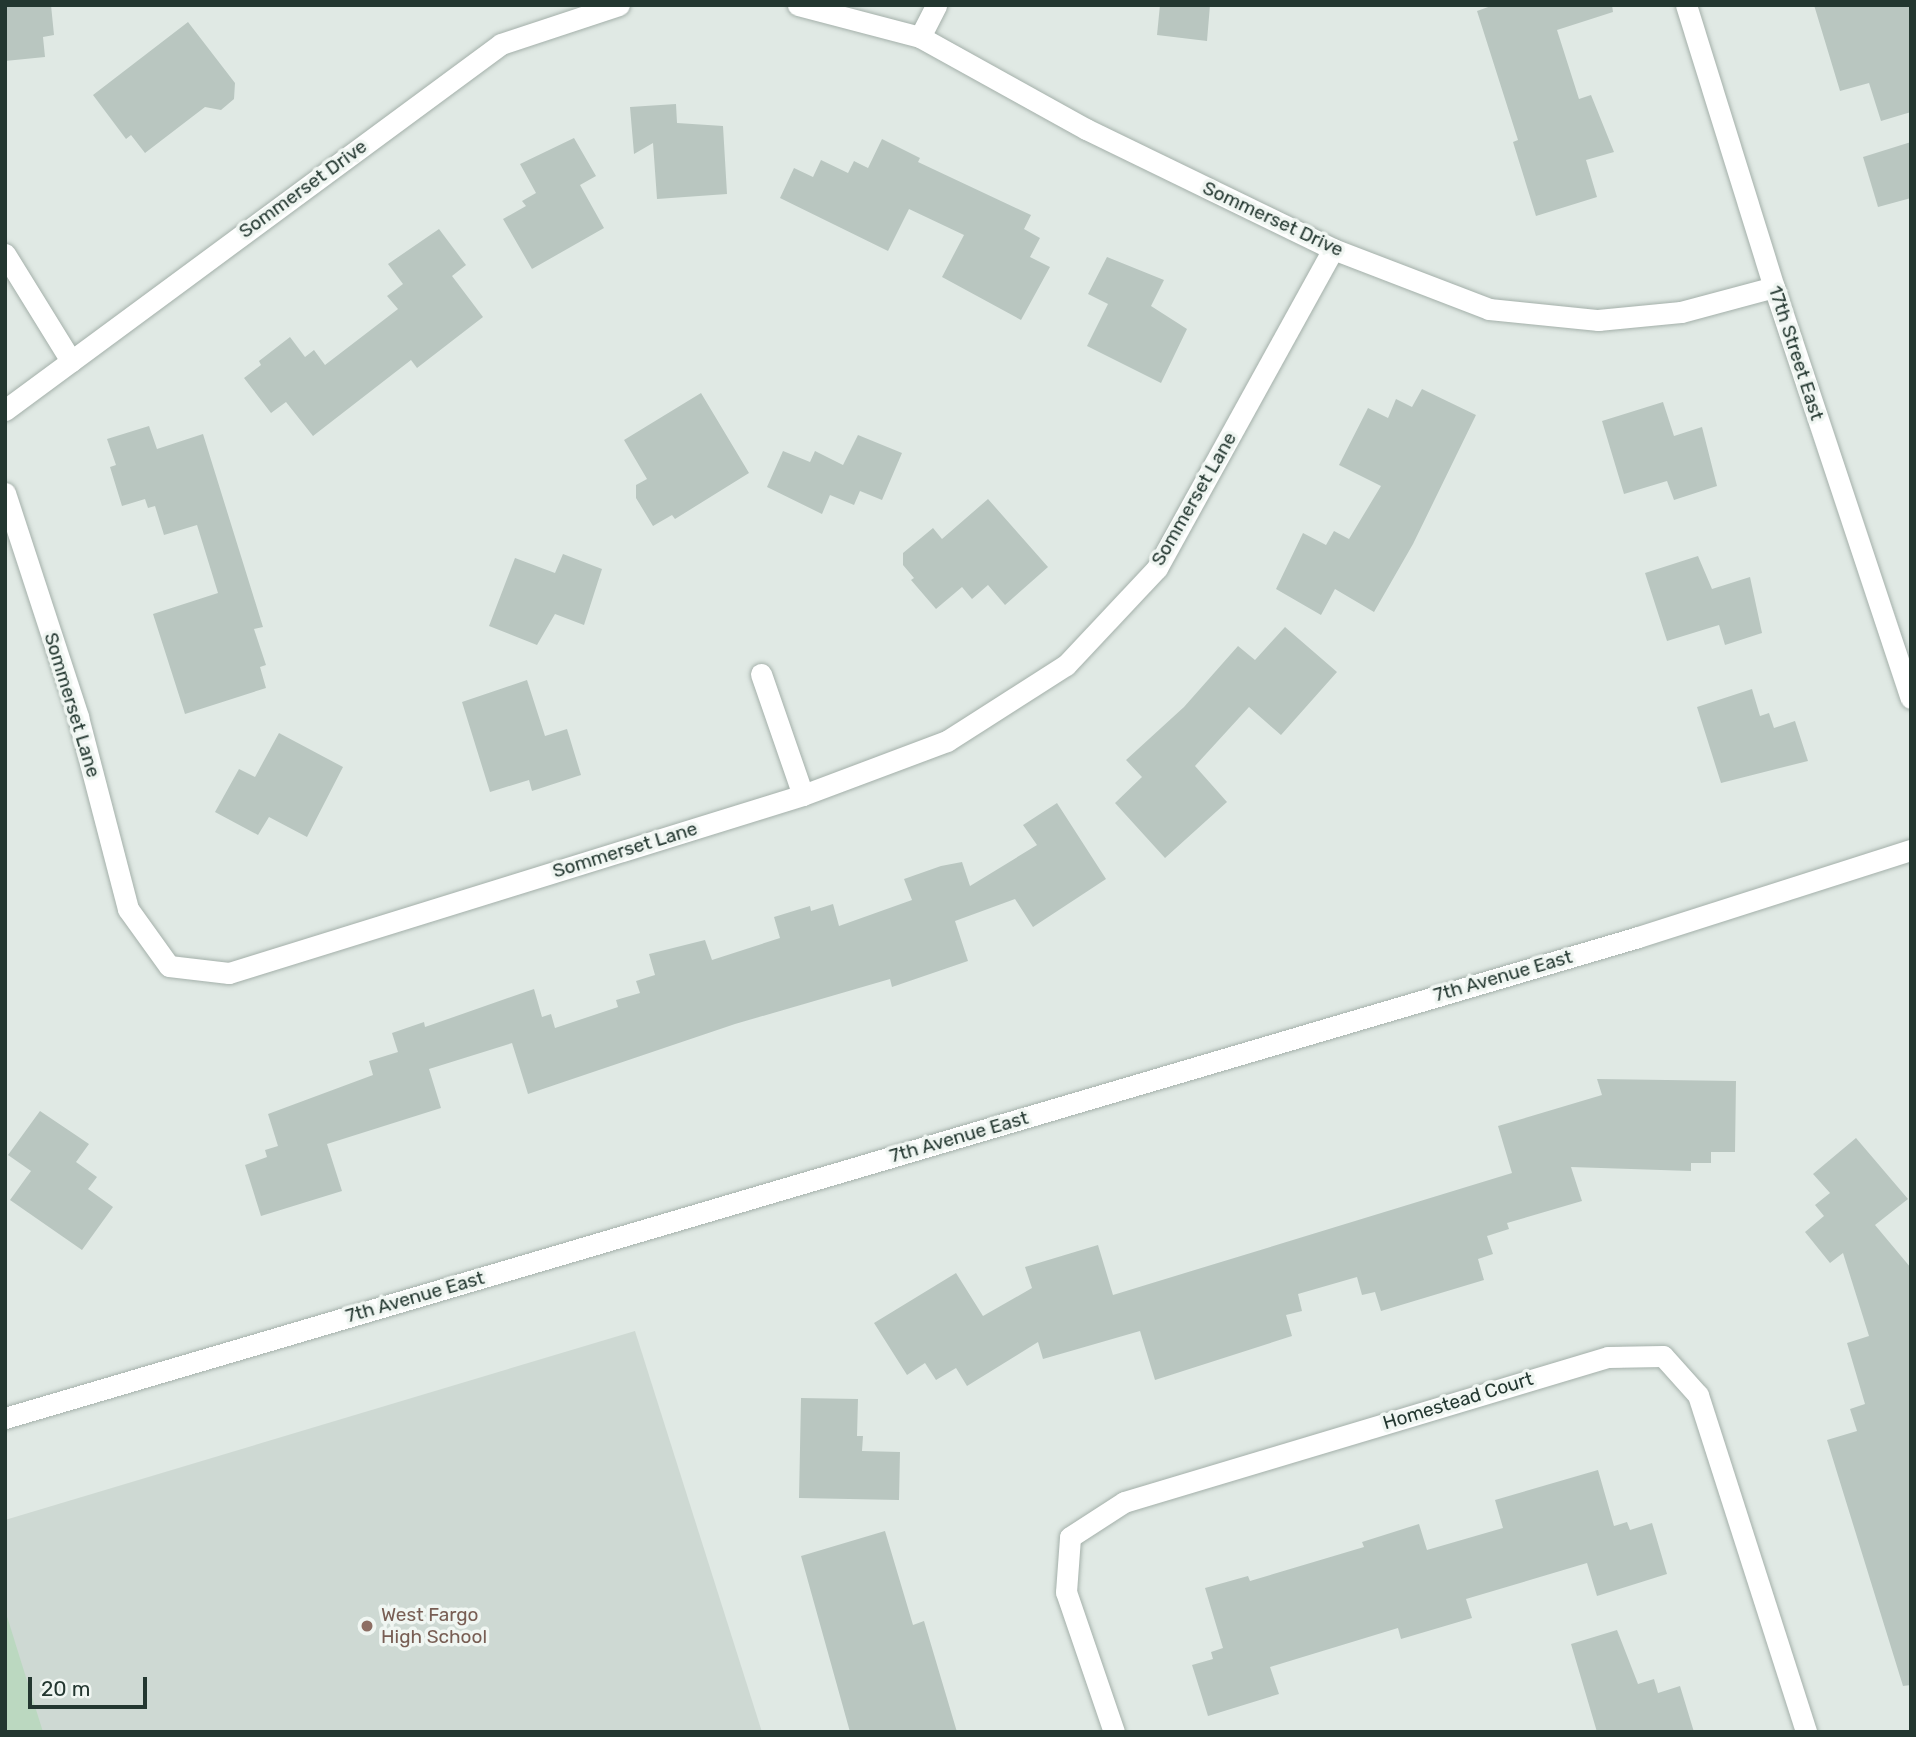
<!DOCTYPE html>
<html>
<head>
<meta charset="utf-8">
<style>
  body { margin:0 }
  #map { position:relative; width:1916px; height:1737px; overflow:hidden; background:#e0e9e4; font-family:Rubik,sans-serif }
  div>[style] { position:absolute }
  .built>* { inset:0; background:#ced9d3 }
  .green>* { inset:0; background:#bbd8c0 }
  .building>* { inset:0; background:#b9c6c0 }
  .roads { filter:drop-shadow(0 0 2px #a4b0aa) drop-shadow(0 0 2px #a4b0aa) }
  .street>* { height:21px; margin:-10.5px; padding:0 10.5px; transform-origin:10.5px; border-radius:10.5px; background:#fff }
  .secondary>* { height:21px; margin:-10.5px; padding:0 10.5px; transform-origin:10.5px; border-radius:10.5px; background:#fff }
  .dots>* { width:19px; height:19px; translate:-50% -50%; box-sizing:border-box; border:4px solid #f0f6f2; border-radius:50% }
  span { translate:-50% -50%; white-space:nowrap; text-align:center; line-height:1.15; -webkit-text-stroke:7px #f0f6f2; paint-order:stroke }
  .street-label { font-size:19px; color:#233730 }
  .education-label { font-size:19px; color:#785e54 }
  .left { translate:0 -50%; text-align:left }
  .frame { position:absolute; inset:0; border:7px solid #233730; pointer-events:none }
  .scale { position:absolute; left:28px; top:1677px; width:119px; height:32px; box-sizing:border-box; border:4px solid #233730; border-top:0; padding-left:9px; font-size:21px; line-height:24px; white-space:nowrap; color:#233730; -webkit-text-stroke:5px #f0f6f2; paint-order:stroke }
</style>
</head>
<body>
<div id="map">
  <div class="built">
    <i style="clip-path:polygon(635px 1331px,762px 1732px,5px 1732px,5px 1520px)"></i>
  </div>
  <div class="green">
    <i style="clip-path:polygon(5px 1610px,43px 1732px,5px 1732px)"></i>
  </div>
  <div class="building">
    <i style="clip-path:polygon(5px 5px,51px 5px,54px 35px,43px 37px,45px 57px,5px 61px)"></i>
    <i style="clip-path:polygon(1160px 5px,1210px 5px,1207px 41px,1157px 35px)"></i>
    <i style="clip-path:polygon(1494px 5px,1612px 5px,1613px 12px,1557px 30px,1579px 99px,1591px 95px,1614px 152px,1586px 160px,1597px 197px,1536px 216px,1513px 142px,1518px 140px,1477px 11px)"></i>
    <i style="clip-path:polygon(1814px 5px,1911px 5px,1911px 112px,1881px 121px,1869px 83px,1840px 91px)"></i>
    <i style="clip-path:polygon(188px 22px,235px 83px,234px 99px,221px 110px,205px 107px,145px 153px,131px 135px,126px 139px,93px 95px)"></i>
    <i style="clip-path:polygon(676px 104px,677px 123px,723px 126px,727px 194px,657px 199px,653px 143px,634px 154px,630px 107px)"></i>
    <i style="clip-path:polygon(574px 138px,596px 176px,580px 185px,604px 228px,532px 269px,503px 219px,526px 206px,522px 201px,536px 193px,520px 164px)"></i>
    <i style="clip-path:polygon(882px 139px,920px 158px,918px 162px,1031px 215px,1024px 229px,1040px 238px,1030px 257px,1050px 267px,1021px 320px,942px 277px,964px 235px,909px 209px,888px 251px,780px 198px,794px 168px,813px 177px,821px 160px,848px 173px,854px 161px,868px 168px)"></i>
    <i style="clip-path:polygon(1911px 142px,1911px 198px,1878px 207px,1863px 157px)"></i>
    <i style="clip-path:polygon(439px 229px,466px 265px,452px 276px,483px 317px,417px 368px,411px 360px,313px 436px,286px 402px,271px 413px,244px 378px,261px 365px,259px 361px,290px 337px,305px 357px,314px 350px,325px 365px,398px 309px,387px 296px,403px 284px,388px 264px)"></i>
    <i style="clip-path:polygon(1107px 257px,1164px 280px,1151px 306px,1187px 329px,1161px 383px,1087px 346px,1108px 304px,1088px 294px)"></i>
    <i style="clip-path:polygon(1422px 389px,1476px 415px,1413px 544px,1374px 612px,1335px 589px,1321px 615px,1276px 589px,1303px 533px,1326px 545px,1334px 531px,1349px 539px,1381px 486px,1339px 465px,1368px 408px,1388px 418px,1396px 399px,1412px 407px)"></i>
    <i style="clip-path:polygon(701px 393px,749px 473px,675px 519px,672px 515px,653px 526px,636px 498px,636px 485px,647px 479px,624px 440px)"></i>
    <i style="clip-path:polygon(1663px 402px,1674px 436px,1702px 427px,1717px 486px,1674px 500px,1667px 481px,1624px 494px,1602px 421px)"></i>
    <i style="clip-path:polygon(149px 426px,157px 449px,203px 434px,263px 627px,254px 629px,266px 665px,260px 667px,266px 688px,185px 714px,153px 614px,218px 593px,197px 525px,164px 535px,155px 506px,148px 508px,145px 499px,122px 506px,110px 467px,116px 465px,107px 439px)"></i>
    <i style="clip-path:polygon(858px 435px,902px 453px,882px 500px,860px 491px,854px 505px,830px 495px,822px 514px,767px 487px,783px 451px,810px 462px,815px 451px,843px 465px)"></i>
    <i style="clip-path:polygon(988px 499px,1048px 567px,1005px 605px,988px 585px,972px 599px,962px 587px,936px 609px,911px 580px,914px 578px,903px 565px,903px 553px,933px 528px,942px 539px)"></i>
    <i style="clip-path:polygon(563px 554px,602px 569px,584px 625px,555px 614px,537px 645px,489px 626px,515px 558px,555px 573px)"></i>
    <i style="clip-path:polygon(1698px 556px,1712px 589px,1750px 577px,1762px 633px,1725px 645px,1719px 625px,1667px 641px,1645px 573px)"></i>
    <i style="clip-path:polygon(1285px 627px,1337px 672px,1281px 735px,1249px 707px,1195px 766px,1227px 802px,1165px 858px,1115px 803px,1142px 777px,1126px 760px,1184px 707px,1238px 646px,1255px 660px)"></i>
    <i style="clip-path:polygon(527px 680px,545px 736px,567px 729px,581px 775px,532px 791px,529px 780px,490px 792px,462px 702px)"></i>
    <i style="clip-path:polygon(1752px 689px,1760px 716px,1769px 713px,1774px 728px,1795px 721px,1808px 761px,1721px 783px,1697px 707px)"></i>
    <i style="clip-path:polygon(279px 733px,343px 767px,307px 837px,269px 817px,258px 835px,215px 812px,239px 769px,255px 777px)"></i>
    <i style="clip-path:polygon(1057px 803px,1106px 879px,1033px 927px,1015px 899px,955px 921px,968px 961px,892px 987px,890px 979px,735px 1024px,528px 1094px,512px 1043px,429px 1069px,441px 1108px,327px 1144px,342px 1191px,261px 1216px,245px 1165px,267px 1157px,265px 1150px,278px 1146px,268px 1114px,373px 1075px,369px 1061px,398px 1052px,392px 1033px,424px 1022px,425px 1027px,534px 989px,542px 1017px,551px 1014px,555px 1028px,618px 1007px,616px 1000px,640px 993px,636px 981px,655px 975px,649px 954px,705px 940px,712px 960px,780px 938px,774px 917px,810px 906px,811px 911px,833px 904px,839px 926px,912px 900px,904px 879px,941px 866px,962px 862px,970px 886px,1037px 845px,1023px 825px)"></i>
    <i style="clip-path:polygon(1597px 1079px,1736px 1081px,1735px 1152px,1711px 1152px,1711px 1163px,1691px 1163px,1691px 1171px,1571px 1167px,1582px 1201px,1507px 1223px,1509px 1229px,1487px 1236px,1493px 1254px,1478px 1259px,1484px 1280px,1381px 1311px,1375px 1292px,1362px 1295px,1357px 1277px,1298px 1294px,1302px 1311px,1286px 1315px,1292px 1336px,1155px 1380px,1140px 1331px,1043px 1359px,1038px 1342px,967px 1386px,956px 1368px,936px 1380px,925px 1363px,907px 1375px,874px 1323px,956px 1273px,983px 1316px,1032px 1288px,1025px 1267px,1098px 1245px,1113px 1295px,1512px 1173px,1498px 1126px,1602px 1095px)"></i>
    <i style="clip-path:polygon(40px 1111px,89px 1144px,76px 1162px,97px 1177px,88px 1189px,113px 1207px,82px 1250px,10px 1200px,31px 1171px,8px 1155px)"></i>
    <i style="clip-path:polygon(1856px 1138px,1908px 1199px,1875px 1225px,1911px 1268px,1911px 1685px,1903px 1686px,1827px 1440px,1857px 1431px,1850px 1409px,1865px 1404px,1847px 1343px,1869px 1336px,1843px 1253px,1830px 1263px,1805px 1232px,1824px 1216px,1815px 1205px,1830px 1193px,1813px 1174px)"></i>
    <i style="clip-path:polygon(801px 1398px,858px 1399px,857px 1436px,863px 1436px,862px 1451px,900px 1452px,899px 1500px,799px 1498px)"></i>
    <i style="clip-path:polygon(1598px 1470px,1614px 1526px,1627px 1522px,1630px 1530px,1652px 1523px,1667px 1574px,1597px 1596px,1587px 1563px,1466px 1599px,1472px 1618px,1401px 1639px,1398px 1628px,1270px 1667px,1279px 1694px,1208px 1716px,1192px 1665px,1213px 1659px,1211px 1652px,1223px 1648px,1205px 1588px,1248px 1576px,1250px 1581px,1364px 1547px,1362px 1542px,1419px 1524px,1427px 1550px,1503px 1528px,1495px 1500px)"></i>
    <i style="clip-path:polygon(885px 1531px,913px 1625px,924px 1621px,957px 1732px,850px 1732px,801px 1556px)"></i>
    <i style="clip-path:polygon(1617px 1630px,1638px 1684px,1654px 1679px,1658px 1693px,1680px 1686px,1694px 1732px,1597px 1732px,1571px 1644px)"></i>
  </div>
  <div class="roads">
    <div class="street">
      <i style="left:798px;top:5px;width:126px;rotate:14.7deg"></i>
      <i style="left:920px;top:37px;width:190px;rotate:29deg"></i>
      <i style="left:1086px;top:129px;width:275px;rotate:25.9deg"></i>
      <i style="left:1333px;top:249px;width:167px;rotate:21deg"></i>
      <i style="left:1489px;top:309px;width:110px;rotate:5.8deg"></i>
      <i style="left:1598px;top:320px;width:83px;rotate:-5.5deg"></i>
      <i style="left:1681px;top:312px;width:96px;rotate:-15deg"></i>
      <i style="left:920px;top:37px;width:36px;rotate:-63deg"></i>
      <i style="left:5px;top:254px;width:126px;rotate:58.3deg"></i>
      <i style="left:5px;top:410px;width:616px;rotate:-36.42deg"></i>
      <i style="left:501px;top:44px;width:124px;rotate:-18.3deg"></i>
      <i style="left:5px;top:493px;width:236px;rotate:71.9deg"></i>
      <i style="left:78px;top:717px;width:198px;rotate:75.4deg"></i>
      <i style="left:128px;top:909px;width:70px;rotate:54.3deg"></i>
      <i style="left:169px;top:966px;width:60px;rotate:6.7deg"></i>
      <i style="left:229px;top:973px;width:601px;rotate:-17.23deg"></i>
      <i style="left:803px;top:795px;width:154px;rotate:-20.6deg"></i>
      <i style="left:947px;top:741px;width:141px;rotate:-32.6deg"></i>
      <i style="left:1066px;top:665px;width:133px;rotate:-46.8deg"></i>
      <i style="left:1157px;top:568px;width:364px;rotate:-61.1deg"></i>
      <i style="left:761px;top:674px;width:128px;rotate:70.9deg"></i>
      <i style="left:1114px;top:1732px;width:148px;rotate:-108.9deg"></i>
      <i style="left:1066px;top:1592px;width:55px;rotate:-85.8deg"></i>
      <i style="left:1070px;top:1537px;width:64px;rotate:-32.9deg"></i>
      <i style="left:1124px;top:1502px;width:505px;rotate:-16.68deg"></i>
      <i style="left:1608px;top:1357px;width:55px;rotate:-1deg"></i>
      <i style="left:1663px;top:1356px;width:52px;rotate:48.1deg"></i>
      <i style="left:1698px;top:1395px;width:354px;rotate:72.2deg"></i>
    </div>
    <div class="secondary">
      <i style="left:1686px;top:5px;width:295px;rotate:72.7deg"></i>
      <i style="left:1774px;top:287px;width:433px;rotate:71.6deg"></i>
      <i style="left:5px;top:1418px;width:1702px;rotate:-16.41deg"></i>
      <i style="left:1638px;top:937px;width:287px;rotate:-17.7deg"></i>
    </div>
  </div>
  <div class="dots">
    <i style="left:367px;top:1626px;background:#8d6e63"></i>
  </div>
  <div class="street-label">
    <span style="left:303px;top:189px;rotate:-36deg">Sommerset Drive</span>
    <span style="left:1273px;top:219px;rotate:25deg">Sommerset Drive</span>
    <span style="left:1796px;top:353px;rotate:72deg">17th Street East</span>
    <span style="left:1194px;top:499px;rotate:-60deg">Sommerset Lane</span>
    <span style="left:72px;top:705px;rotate:73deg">Sommerset Lane</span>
    <span style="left:625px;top:850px;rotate:-17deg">Sommerset Lane</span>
    <span style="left:1503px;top:976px;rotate:-16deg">7th Avenue East</span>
    <span style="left:959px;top:1137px;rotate:-16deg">7th Avenue East</span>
    <span style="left:415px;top:1297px;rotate:-16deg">7th Avenue East</span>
    <span style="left:1458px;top:1401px;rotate:-17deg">Homestead Court</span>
  </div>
  <div class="education-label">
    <span class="left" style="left:381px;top:1626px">West Fargo<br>High School</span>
  </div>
  <div class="frame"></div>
  <div class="scale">20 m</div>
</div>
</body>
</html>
